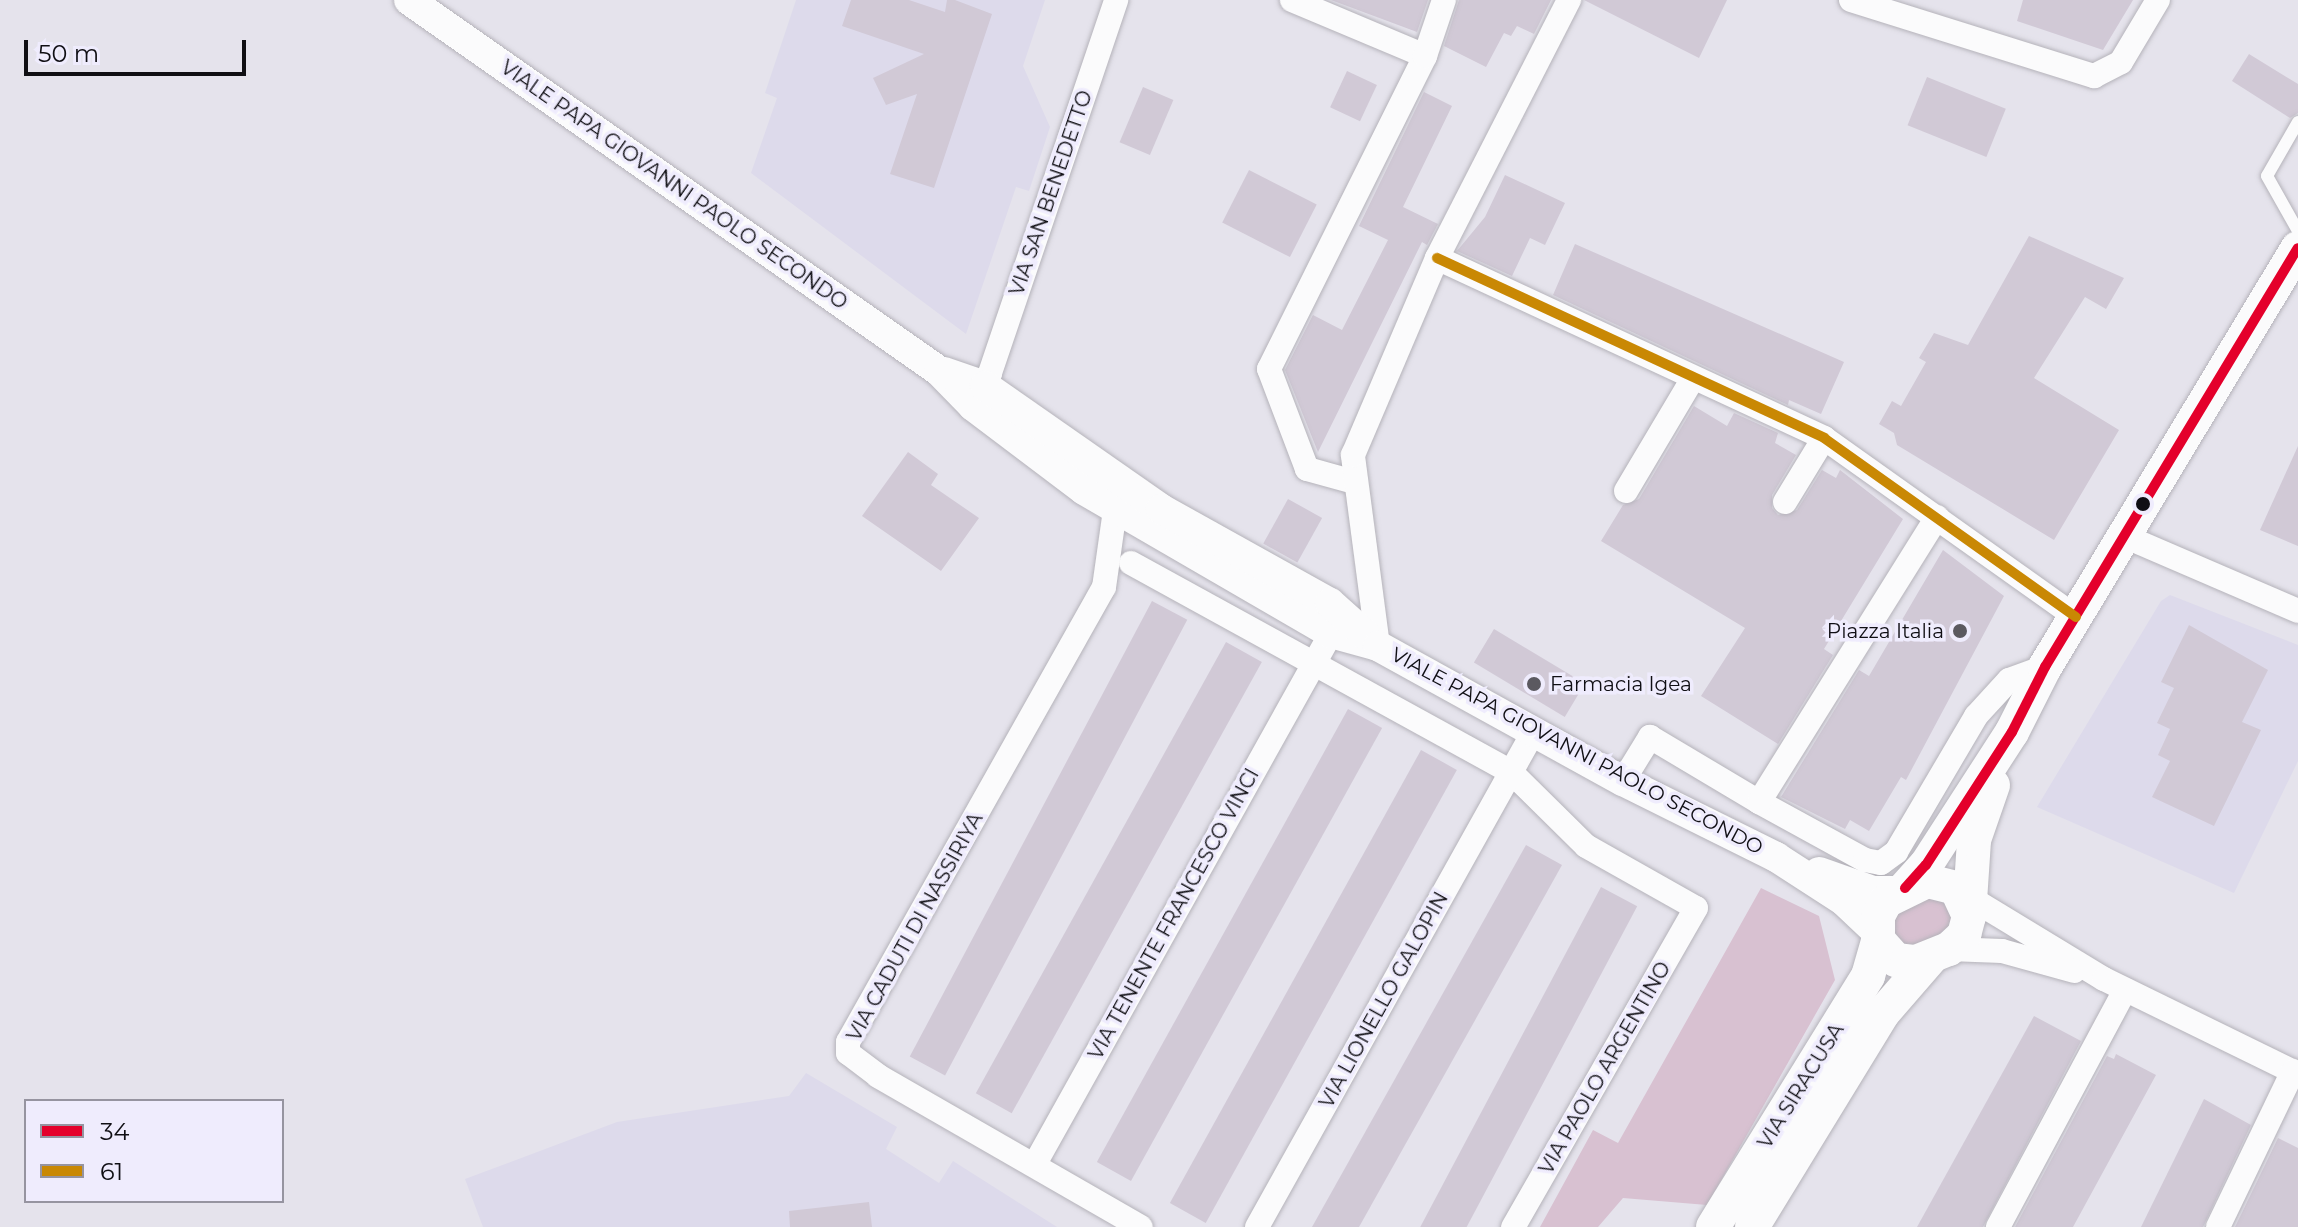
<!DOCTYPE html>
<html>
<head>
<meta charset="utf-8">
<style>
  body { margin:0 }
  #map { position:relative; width:2298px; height:1227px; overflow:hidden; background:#e5e3ec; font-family:Montserrat,sans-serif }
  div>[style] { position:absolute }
  .built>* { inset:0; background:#dddaeb }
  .green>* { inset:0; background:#d8c1d1 }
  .building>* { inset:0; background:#d1c9d6; transform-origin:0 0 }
  .roads { filter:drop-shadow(0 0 2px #b5b3ba) drop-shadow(0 0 2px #b5b3ba) }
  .service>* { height:12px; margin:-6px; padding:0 6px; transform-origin:6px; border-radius:6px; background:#fbfbfc }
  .minor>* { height:24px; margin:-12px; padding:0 12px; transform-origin:12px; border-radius:12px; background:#fbfbfc }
  .tertiary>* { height:30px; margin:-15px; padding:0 15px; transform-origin:15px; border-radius:15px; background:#fbfbfc }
  .secondary>* { height:34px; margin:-17px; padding:0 17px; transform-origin:17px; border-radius:17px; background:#fbfbfc }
  .bus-1>* { height:10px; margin:-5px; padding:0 5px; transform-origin:5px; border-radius:5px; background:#e4002b }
  .bus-2>* { height:10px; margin:-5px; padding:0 5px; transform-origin:5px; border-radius:5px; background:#c98804 }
  .dots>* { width:22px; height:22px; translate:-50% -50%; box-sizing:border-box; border:4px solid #efecfd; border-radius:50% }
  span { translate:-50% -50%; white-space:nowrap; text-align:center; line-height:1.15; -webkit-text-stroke:7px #efecfd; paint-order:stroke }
  .street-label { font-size:20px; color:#100f14 }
  .poi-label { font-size:20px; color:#100f14 }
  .right { translate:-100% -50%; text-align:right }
  .left { translate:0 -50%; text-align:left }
  .legend { position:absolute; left:24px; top:1099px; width:260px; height:104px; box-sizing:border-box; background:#efecfd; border:2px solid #9694a0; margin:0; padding:10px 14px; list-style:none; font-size:24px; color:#100f14 }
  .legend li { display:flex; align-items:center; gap:16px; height:40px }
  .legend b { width:40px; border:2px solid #9694a0 }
  .scale { position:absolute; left:24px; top:40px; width:222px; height:36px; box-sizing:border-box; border:4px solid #100f14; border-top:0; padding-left:10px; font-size:24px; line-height:28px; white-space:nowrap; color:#100f14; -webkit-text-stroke:6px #efecfd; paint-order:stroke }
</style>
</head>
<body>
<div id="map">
  <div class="built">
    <i style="clip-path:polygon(796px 0,1045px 0,1023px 66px,1050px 127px,1029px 191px,1016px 187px,966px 334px,751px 173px,777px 98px,765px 93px)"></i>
    <i style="clip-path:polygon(2170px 595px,2298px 645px,2298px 761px,2234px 893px,2037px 807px,2161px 601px)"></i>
    <i style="clip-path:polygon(806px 1073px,897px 1127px,886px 1149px,939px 1183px,953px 1161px,1057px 1227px,483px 1227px,465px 1179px,617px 1122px,789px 1096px)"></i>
  </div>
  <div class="green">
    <i style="clip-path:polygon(1761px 888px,1819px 916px,1835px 980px,1707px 1205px,1623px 1198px,1598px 1227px,1540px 1227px,1593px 1130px,1618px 1143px)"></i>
    <i style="clip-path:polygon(1928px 897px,1948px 904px,1953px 916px,1951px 931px,1941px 940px,1901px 949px,1891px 933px,1896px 912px)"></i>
  </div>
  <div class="building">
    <i style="clip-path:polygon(851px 0,909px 0,945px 12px,947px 0,955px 0,992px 14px,934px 188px,890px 174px,917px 94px,886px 105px,873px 78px,924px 54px,842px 26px)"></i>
    <i style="clip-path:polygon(1331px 0,1428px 0,1417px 32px)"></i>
    <i style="clip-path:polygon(1459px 0,1551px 0,1534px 34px,1517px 26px,1511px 36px,1504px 33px,1486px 67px,1444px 46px)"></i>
    <i style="clip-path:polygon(1584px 0,1727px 0,1699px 58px)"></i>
    <i style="clip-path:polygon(2023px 0,2133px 0,2103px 50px,2017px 21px)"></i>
    <i style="clip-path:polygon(2249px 54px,2298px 84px,2298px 113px,2290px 118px,2232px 81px)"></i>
    <i style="left:1347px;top:71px;width:33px;height:40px;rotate:25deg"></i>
    <i style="left:1927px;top:77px;width:85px;height:52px;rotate:22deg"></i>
    <i style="left:1143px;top:87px;width:33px;height:60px;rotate:23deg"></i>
    <i style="clip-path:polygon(1424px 92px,1452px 106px,1403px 207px,1438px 224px,1427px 245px,1422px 242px,1318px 452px,1285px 370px,1313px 315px,1342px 330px,1388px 240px,1359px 226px)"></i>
    <i style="left:1249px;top:170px;width:76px;height:59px;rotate:27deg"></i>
    <i style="clip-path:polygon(1505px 175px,1565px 203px,1545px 245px,1530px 238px,1512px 276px,1457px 251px,1485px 217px)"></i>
    <i style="clip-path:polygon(2029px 236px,2124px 278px,2106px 309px,2085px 297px,2034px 378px,2119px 430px,2054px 540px,1897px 445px,1894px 433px,1879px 424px,1892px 401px,1901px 406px,1926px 362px,1919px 358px,1934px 333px,1968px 345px)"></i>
    <i style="clip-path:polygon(1575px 244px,1844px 362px,1821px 414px,1789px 400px,1788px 405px,1553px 295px)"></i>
    <i style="clip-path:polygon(1694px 406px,1727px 426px,1734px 413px,1778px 433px,1775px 443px,1796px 455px,1772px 495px,1772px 508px,1778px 515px,1797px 510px,1822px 470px,1836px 478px,1840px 470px,1903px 519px,1824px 649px,1833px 655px,1778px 744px,1701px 696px,1745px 628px,1601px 541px,1623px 505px,1639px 499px)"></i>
    <i style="clip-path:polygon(2298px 446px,2298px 546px,2260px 530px)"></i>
    <i style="clip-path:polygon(908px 452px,938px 474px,931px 485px,979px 518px,941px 571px,862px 516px)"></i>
    <i style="left:1288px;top:499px;width:39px;height:51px;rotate:29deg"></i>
    <i style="clip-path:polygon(1943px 550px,2004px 596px,1906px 780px,1901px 777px,1869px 831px,1850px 820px,1845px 829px,1781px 797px,1859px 670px,1869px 676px)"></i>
    <i style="left:1152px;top:601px;width:40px;height:516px;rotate:28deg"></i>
    <i style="clip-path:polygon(2189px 625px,2268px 670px,2242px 722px,2261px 730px,2214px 826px,2152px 797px,2170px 761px,2158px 755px,2170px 729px,2157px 723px,2174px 688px,2161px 682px)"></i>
    <i style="left:1494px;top:629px;width:106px;height:39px;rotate:31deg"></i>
    <i style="left:1226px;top:642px;width:41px;height:516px;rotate:29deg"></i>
    <i style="left:1348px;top:709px;width:39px;height:518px;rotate:29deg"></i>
    <i style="left:1421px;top:750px;width:41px;height:518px;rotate:29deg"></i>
    <i style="clip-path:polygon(1526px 845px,1562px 865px,1515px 949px,1359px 1227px,1312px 1227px)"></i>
    <i style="left:1601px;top:887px;width:41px;height:390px;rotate:28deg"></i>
    <i style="clip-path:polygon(2034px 1016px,2081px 1041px,1983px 1227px,1917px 1227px)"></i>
    <i style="clip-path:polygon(2116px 1054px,2156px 1075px,2073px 1227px,2015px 1227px,2107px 1056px,2114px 1059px)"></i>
    <i style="clip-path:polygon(2204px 1099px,2251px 1125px,2203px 1227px,2141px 1227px)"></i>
    <i style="clip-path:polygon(2278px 1138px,2298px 1148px,2298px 1227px,2235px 1227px)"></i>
    <i style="clip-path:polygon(869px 1202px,872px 1227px,790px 1227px,789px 1211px)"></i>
  </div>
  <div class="roads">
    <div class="service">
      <i style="left:2298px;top:122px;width:62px;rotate:119.9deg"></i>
      <i style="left:2267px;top:176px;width:63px;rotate:60.6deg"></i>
    </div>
    <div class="minor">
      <i style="left:1292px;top:0;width:144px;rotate:22.8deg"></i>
      <i style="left:1851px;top:0;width:255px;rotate:17.4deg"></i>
      <i style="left:2094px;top:76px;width:30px;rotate:-27deg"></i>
      <i style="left:2121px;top:62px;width:72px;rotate:-59.2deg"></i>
      <i style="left:1437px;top:258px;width:427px;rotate:24.9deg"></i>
      <i style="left:1824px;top:438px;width:309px;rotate:35.4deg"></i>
      <i style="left:976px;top:401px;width:31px;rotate:-63deg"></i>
      <i style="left:990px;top:373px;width:394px;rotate:-71.3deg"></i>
      <i style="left:1354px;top:482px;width:49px;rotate:-164.5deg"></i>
      <i style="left:1307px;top:469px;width:107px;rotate:-110.8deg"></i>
      <i style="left:1269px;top:369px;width:350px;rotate:-63.5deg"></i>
      <i style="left:1425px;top:56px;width:59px;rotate:-71.3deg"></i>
      <i style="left:1626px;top:491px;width:129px;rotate:-59.3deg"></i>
      <i style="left:1785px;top:502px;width:75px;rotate:-58.6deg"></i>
      <i style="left:1115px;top:510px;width:78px;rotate:98.1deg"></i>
      <i style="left:1104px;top:587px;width:522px;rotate:119.36deg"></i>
      <i style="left:848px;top:1042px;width:11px;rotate:90deg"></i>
      <i style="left:848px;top:1053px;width:38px;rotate:37deg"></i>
      <i style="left:878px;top:1076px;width:303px;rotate:29.9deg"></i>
      <i style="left:2124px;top:536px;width:189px;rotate:23.3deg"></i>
      <i style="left:1131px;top:563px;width:434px;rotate:28.8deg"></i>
      <i style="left:1511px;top:772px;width:105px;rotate:44.6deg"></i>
      <i style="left:1586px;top:846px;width:126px;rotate:29.4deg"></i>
      <i style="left:1696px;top:908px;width:368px;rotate:119.8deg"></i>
      <i style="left:1378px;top:646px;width:193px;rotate:-97.5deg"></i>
      <i style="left:1353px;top:455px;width:214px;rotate:-66.9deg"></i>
      <i style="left:1437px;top:258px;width:290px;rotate:-62.9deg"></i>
      <i style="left:1623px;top:781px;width:52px;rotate:-58.5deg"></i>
      <i style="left:1650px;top:737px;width:127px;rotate:30.8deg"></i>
      <i style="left:1759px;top:802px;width:121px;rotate:28.7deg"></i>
      <i style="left:1865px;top:860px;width:16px;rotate:11deg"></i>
      <i style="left:1881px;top:863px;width:19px;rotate:-36deg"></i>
      <i style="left:1896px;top:852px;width:158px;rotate:-59.5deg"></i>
      <i style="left:1976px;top:716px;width:49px;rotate:-47.5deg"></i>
      <i style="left:2009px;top:680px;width:38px;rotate:-20deg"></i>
      <i style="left:1759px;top:802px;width:336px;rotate:-58deg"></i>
      <i style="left:1959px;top:891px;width:170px;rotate:31.3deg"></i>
      <i style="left:2104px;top:979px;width:216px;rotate:26.1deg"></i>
      <i style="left:1949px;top:949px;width:53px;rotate:2.2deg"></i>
      <i style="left:2002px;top:951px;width:75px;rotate:15.5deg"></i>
      <i style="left:1036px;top:1162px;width:622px;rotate:-60.84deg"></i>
      <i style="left:1257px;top:1227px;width:568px;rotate:-60.82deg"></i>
      <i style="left:1998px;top:1227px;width:269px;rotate:-61.8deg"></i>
      <i style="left:2218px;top:1227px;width:173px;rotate:-64.3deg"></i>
    </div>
    <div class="tertiary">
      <i style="left:409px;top:0;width:647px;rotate:34.99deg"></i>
      <i style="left:939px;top:371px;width:49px;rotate:45.8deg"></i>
      <i style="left:973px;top:406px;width:139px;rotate:37.1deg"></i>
      <i style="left:1084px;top:490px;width:285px;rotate:30.1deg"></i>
      <i style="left:1331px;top:633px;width:49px;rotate:15.5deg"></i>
      <i style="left:944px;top:372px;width:43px;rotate:18.9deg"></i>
      <i style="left:985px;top:386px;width:215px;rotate:34.9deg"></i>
      <i style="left:1161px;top:509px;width:193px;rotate:29.1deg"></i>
      <i style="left:1330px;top:603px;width:64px;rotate:41.9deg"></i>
      <i style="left:1378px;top:646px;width:280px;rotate:28.9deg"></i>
      <i style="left:1623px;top:781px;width:171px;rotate:26.4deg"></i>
      <i style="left:1776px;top:857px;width:81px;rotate:32.9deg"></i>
      <i style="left:1844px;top:901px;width:47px;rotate:43.3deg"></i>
      <i style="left:1819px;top:872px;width:57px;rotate:19.4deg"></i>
      <i style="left:1873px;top:891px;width:24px"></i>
    </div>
    <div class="secondary">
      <i style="left:1905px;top:888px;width:31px;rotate:-48deg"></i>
      <i style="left:1926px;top:865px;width:158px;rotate:-57.1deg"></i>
      <i style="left:2012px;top:732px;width:73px;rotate:-63.1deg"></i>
      <i style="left:2045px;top:667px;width:489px;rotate:-58.9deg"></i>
      <i style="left:1969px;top:916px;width:31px;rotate:-115deg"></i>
      <i style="left:1956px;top:888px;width:30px;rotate:-166deg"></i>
      <i style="left:1927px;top:881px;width:46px;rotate:154deg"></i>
      <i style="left:1886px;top:901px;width:17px;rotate:118deg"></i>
      <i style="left:1878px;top:916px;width:24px;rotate:90deg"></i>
      <i style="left:1878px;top:940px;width:27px;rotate:48deg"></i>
      <i style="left:1896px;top:960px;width:20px;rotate:6deg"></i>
      <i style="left:1916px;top:962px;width:35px;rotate:-22deg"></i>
      <i style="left:1949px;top:949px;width:21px;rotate:-43deg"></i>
      <i style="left:1964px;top:935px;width:20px;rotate:-75deg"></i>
      <i style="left:1969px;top:916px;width:76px;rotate:-86.2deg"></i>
      <i style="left:1974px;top:840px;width:58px;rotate:-70.9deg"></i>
      <i style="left:1713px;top:1227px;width:295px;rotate:-58.3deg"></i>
      <i style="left:1868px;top:976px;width:37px;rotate:-74deg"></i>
      <i style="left:1752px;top:1227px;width:251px;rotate:-58.5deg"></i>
      <i style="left:1883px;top:1013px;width:72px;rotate:-49deg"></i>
    </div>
  </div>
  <div class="bus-1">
    <i style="left:1905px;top:888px;width:31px;rotate:-48deg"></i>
    <i style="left:1926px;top:865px;width:158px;rotate:-57.1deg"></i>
    <i style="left:2012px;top:732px;width:73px;rotate:-63.1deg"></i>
    <i style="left:2045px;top:667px;width:489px;rotate:-58.9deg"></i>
  </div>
  <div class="bus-2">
    <i style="left:1437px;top:258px;width:427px;rotate:24.9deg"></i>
    <i style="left:1824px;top:438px;width:309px;rotate:35.4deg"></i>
  </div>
  <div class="dots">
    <i style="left:2143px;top:504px;background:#100f14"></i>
    <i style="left:1960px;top:631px;background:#5b5960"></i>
    <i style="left:1534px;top:684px;background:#5b5960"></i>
  </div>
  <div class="street-label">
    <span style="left:674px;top:185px;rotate:35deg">VIALE PAPA GIOVANNI PAOLO SECONDO</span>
    <span style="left:1051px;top:193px;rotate:-71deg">VIA SAN BENEDETTO</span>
    <span style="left:1577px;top:751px;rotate:28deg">VIALE PAPA GIOVANNI PAOLO SECONDO</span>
    <span style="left:1174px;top:914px;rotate:-61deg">VIA TENENTE FRANCESCO VINCI</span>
    <span style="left:915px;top:927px;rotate:-61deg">VIA CADUTI DI NASSIRIYA</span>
    <span style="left:1384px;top:1000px;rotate:-61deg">VIA LIONELLO GALOPIN</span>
    <span style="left:1605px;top:1068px;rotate:-60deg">VIA PAOLO ARGENTINO</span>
    <span style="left:1801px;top:1086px;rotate:-58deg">VIA SIRACUSA</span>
  </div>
  <div class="poi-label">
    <span class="right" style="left:1944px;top:631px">Piazza Italia</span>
    <span class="left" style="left:1550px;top:684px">Farmacia Igea</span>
  </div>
  <ul class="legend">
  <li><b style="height:10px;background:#e4002b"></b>34</li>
  <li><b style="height:10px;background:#c98804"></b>61</li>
  </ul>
  <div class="scale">50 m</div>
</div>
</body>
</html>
